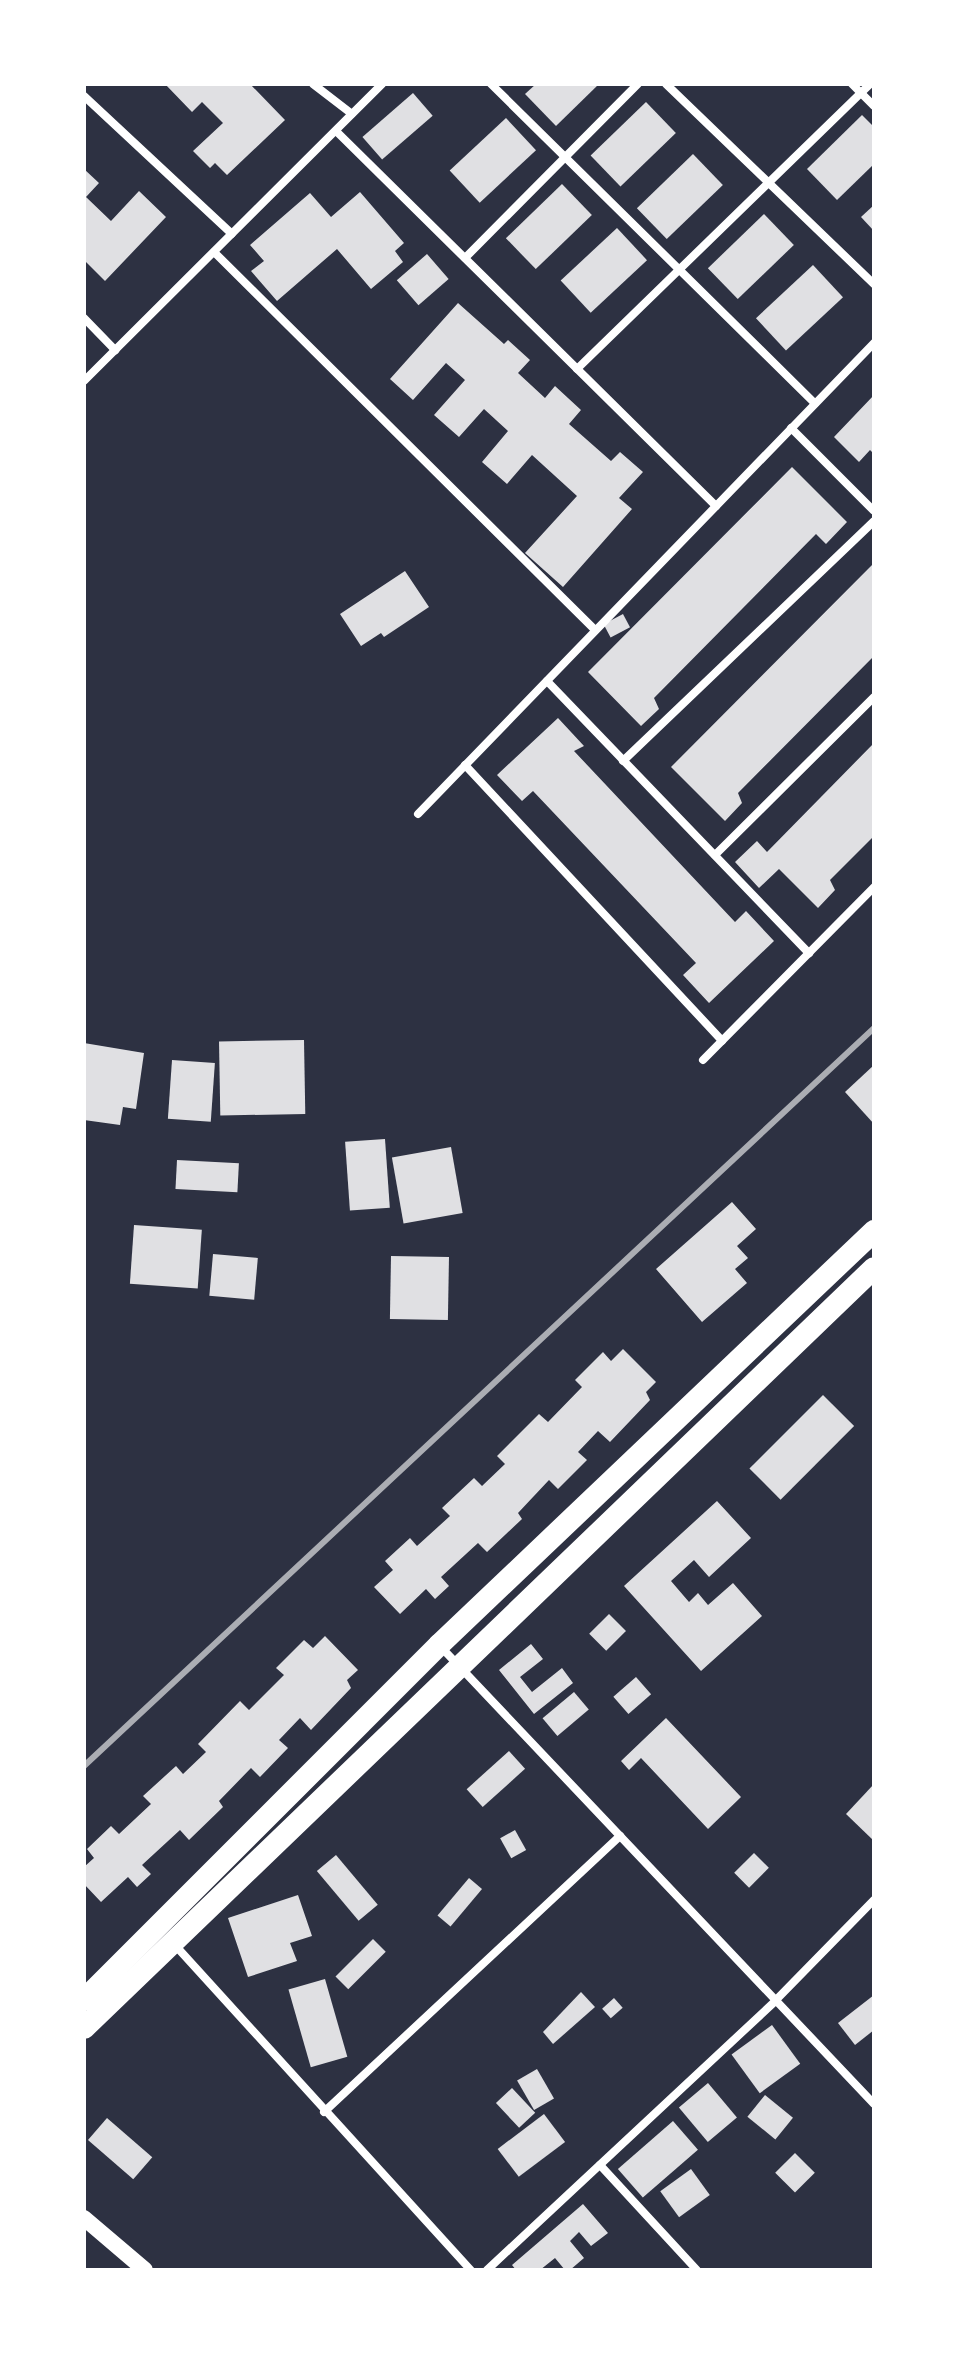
<!DOCTYPE html>
<html>
<head>
<meta charset="utf-8">
<style>
  body { margin:0 }
  #map { position:relative; width:958px; height:2354px; overflow:hidden; background:#2d3142; font-family:Raleway,sans-serif }
  div>[style] { position:absolute }
  .building>* { inset:0; background:#e0e0e3; transform-origin:0 0 }
  .minor>* { height:8px; margin:-4px; padding:0 4px; transform-origin:4px; border-radius:4px; background:#fff }
  .secondary>* { height:16px; margin:-8px; padding:0 8px; transform-origin:8px; border-radius:8px; background:#fff }
  .trunk>* { height:22px; margin:-11px; padding:0 11px; transform-origin:11px; border-radius:11px; background:#fff }
  .rail>* { height:6px; margin:-3px; padding:0 3px; transform-origin:3px; border-radius:3px; background:#abadb3 }
  span { translate:-50% -50%; white-space:nowrap; text-align:center; line-height:1.15; -webkit-text-stroke:6px #fff; paint-order:stroke }
  .frame { position:absolute; inset:0; border:86px solid #fff; pointer-events:none }
</style>
</head>
<body>
<div id="map">
  <div class="building">
    <i style="clip-path:polygon(165px 84px,250px 84px,285px 120px,227px 175px,215px 163px,210px 168px,193px 151px,223px 123px,202px 102px,192px 112px)"></i>
    <i style="clip-path:polygon(536px 84px,599px 84px,556px 126px,525px 94px)"></i>
    <i style="left:413px;top:93px;width:30px;height:67px;rotate:49deg"></i>
    <i style="left:646px;top:102px;width:43px;height:77px;rotate:46deg"></i>
    <i style="clip-path:polygon(862px 115px,874px 127px,874px 164px,837px 200px,807px 169px)"></i>
    <i style="left:506px;top:118px;width:44px;height:77px;rotate:47deg"></i>
    <i style="left:693px;top:154px;width:43px;height:78px;rotate:46deg"></i>
    <i style="clip-path:polygon(84px 169px,99px 183px,86px 197px,111px 221px,139px 191px,166px 217px,105px 281px,84px 260px)"></i>
    <i style="left:562px;top:184px;width:43px;height:78px;rotate:46deg"></i>
    <i style="clip-path:polygon(360px 192px,404px 243px,395px 251px,403px 262px,371px 289px,337px 249px,277px 301px,251px 271px,264px 261px,250px 245px,310px 193px,331px 217px)"></i>
    <i style="clip-path:polygon(874px 205px,874px 231px,861px 217px)"></i>
    <i style="left:764px;top:214px;width:43px;height:78px;rotate:46deg"></i>
    <i style="left:617px;top:228px;width:44px;height:77px;rotate:47deg"></i>
    <i style="left:427px;top:254px;width:33px;height:40px;rotate:49deg"></i>
    <i style="left:813px;top:265px;width:44px;height:78px;rotate:47deg"></i>
    <i style="clip-path:polygon(458px 303px,504px 344px,508px 340px,530px 360px,518px 373px,545px 398px,555px 386px,581px 410px,569px 424px,611px 461px,620px 452px,643px 472px,619px 498px,632px 509px,563px 587px,525px 553px,577px 496px,532px 455px,507px 484px,482px 462px,508px 431px,484px 409px,459px 437px,434px 415px,465px 380px,446px 363px,413px 400px,390px 379px)"></i>
    <i style="clip-path:polygon(874px 395px,874px 454px,870px 450px,859px 462px,834px 437px)"></i>
    <i style="clip-path:polygon(792px 467px,847px 522px,826px 544px,816px 534px,654px 698px,659px 709px,641px 726px,588px 672px)"></i>
    <i style="clip-path:polygon(874px 563px,874px 656px,738px 793px,742px 803px,725px 821px,671px 767px)"></i>
    <i style="clip-path:polygon(405px 571px,429px 607px,384px 637px,381px 633px,361px 646px,340px 614px)"></i>
    <i style="left:623px;top:614px;width:15px;height:22px;rotate:62deg"></i>
    <i style="clip-path:polygon(558px 718px,584px 746px,574px 751px,735px 922px,746px 911px,774px 941px,709px 1003px,683px 975px,696px 963px,533px 791px,522px 801px,497px 775px)"></i>
    <i style="clip-path:polygon(874px 743px,874px 836px,830px 880px,835px 890px,818px 908px,779px 869px,759px 888px,735px 862px,757px 841px,767px 852px)"></i>
    <i style="left:304px;top:1040px;width:74px;height:85px;rotate:89deg"></i>
    <i style="clip-path:polygon(84px 1043px,144px 1053px,136px 1109px,123px 1107px,120px 1125px,84px 1120px)"></i>
    <i style="left:172px;top:1060px;width:43px;height:59px;rotate:4deg"></i>
    <i style="clip-path:polygon(874px 1065px,874px 1124px,845px 1092px)"></i>
    <i style="left:385px;top:1139px;width:69px;height:40px;rotate:86deg"></i>
    <i style="left:451px;top:1147px;width:67px;height:60px;rotate:80deg"></i>
    <i style="left:177px;top:1160px;width:62px;height:29px;rotate:3deg"></i>
    <i style="clip-path:polygon(732px 1202px,756px 1229px,737px 1246px,748px 1258px,735px 1269px,747px 1283px,702px 1322px,656px 1269px)"></i>
    <i style="left:134px;top:1225px;width:68px;height:59px;rotate:4deg"></i>
    <i style="left:213px;top:1254px;width:45px;height:42px;rotate:5deg"></i>
    <i style="left:391px;top:1256px;width:58px;height:63px;rotate:1deg"></i>
    <i style="clip-path:polygon(623px 1349px,656px 1382px,646px 1392px,650px 1400px,610px 1442px,598px 1431px,578px 1452px,587px 1460px,558px 1489px,549px 1480px,518px 1513px,522px 1519px,487px 1552px,478px 1543px,441px 1577px,449px 1586px,435px 1599px,426px 1589px,400px 1614px,374px 1587px,393px 1570px,385px 1561px,410px 1538px,417px 1546px,450px 1516px,442px 1508px,474px 1478px,482px 1486px,505px 1464px,497px 1456px,539px 1414px,548px 1422px,582px 1387px,575px 1380px,603px 1352px,611px 1361px)"></i>
    <i style="left:823px;top:1395px;width:44px;height:104px;rotate:45deg"></i>
    <i style="clip-path:polygon(717px 1501px,751px 1538px,709px 1577px,694px 1560px,671px 1581px,689px 1602px,698px 1593px,708px 1605px,733px 1583px,762px 1616px,701px 1671px,624px 1586px)"></i>
    <i style="left:609px;top:1614px;width:24px;height:28px;rotate:45deg"></i>
    <i style="clip-path:polygon(325px 1636px,358px 1670px,347px 1680px,351px 1688px,311px 1730px,300px 1718px,279px 1740px,288px 1748px,260px 1777px,251px 1768px,219px 1801px,223px 1807px,189px 1840px,180px 1830px,142px 1865px,151px 1874px,137px 1887px,128px 1877px,101px 1902px,84px 1884px,84px 1867px,94px 1858px,87px 1849px,111px 1826px,119px 1834px,151px 1804px,143px 1796px,176px 1766px,183px 1774px,206px 1752px,198px 1744px,240px 1701px,249px 1710px,284px 1675px,276px 1668px,304px 1640px,313px 1648px)"></i>
    <i style="clip-path:polygon(531px 1644px,543px 1659px,520px 1677px,532px 1692px,562px 1668px,573px 1683px,534px 1714px,499px 1670px)"></i>
    <i style="left:636px;top:1677px;width:23px;height:30px;rotate:49deg"></i>
    <i style="left:574px;top:1692px;width:23px;height:41px;rotate:50deg"></i>
    <i style="clip-path:polygon(666px 1718px,741px 1797px,708px 1829px,641px 1758px,629px 1770px,621px 1761px)"></i>
    <i style="left:509px;top:1751px;width:24px;height:57px;rotate:48deg"></i>
    <i style="clip-path:polygon(874px 1784px,874px 1841px,846px 1814px)"></i>
    <i style="left:515px;top:1830px;width:23px;height:17px;rotate:61deg"></i>
    <i style="left:754px;top:1853px;width:21px;height:28px;rotate:45deg"></i>
    <i style="left:336px;top:1855px;width:65px;height:25px;rotate:50deg"></i>
    <i style="left:469px;top:1878px;width:17px;height:49px;rotate:40deg"></i>
    <i style="clip-path:polygon(298px 1895px,312px 1936px,290px 1943px,297px 1961px,248px 1977px,228px 1918px)"></i>
    <i style="left:373px;top:1939px;width:18px;height:53px;rotate:45deg"></i>
    <i style="left:325px;top:1979px;width:81px;height:38px;rotate:74deg"></i>
    <i style="clip-path:polygon(581px 1992px,595px 2007px,553px 2044px,543px 2032px)"></i>
    <i style="clip-path:polygon(874px 1995px,874px 2030px,855px 2045px,838px 2023px)"></i>
    <i style="left:614px;top:1998px;width:13px;height:16px;rotate:48deg"></i>
    <i style="left:772px;top:2025px;width:48px;height:50px;rotate:54deg"></i>
    <i style="left:537px;top:2069px;width:34px;height:23px;rotate:60deg"></i>
    <i style="left:708px;top:2083px;width:45px;height:38px;rotate:50deg"></i>
    <i style="left:512px;top:2088px;width:34px;height:22px;rotate:47deg"></i>
    <i style="left:765px;top:2095px;width:36px;height:28px;rotate:39deg"></i>
    <i style="left:544px;top:2114px;width:35px;height:58px;rotate:53deg"></i>
    <i style="left:107px;top:2118px;width:60px;height:29px;rotate:41deg"></i>
    <i style="left:673px;top:2121px;width:38px;height:73px;rotate:49deg"></i>
    <i style="left:795px;top:2153px;width:28px;height:28px;rotate:45deg"></i>
    <i style="left:691px;top:2169px;width:32px;height:38px;rotate:54deg"></i>
    <i style="clip-path:polygon(583px 2204px,608px 2233px,591px 2246px,579px 2232px,570px 2241px,584px 2258px,570px 2270px,565px 2270px,555px 2258px,540px 2270px,516px 2270px,512px 2265px)"></i>
  </div>
  <div class="minor">
    <i style="left:313px;top:84px;width:49px;rotate:37.6deg"></i>
    <i style="left:491px;top:84px;width:455px;rotate:44.6deg"></i>
    <i style="left:666px;top:84px;width:289px;rotate:43.9deg"></i>
    <i style="left:852px;top:84px;width:31px;rotate:45deg"></i>
    <i style="left:84px;top:96px;width:202px;rotate:43deg"></i>
    <i style="left:336px;top:131px;width:534px;rotate:44.62deg"></i>
    <i style="left:214px;top:252px;width:537px;rotate:44.77deg"></i>
    <i style="left:465px;top:258px;width:245px;rotate:-45.2deg"></i>
    <i style="left:84px;top:318px;width:45px;rotate:45.9deg"></i>
    <i style="left:577px;top:369px;width:409px;rotate:-44.2deg"></i>
    <i style="left:84px;top:381px;width:421px;rotate:-44.9deg"></i>
    <i style="left:791px;top:428px;width:117px;rotate:45deg"></i>
    <i style="left:547px;top:681px;width:378px;rotate:46.1deg"></i>
    <i style="left:623px;top:761px;width:347px;rotate:-43.7deg"></i>
    <i style="left:465px;top:765px;width:377px;rotate:47deg"></i>
    <i style="left:418px;top:814px;width:656px;rotate:-45.93deg"></i>
    <i style="left:715px;top:855px;width:224px;rotate:-44.8deg"></i>
    <i style="left:703px;top:1060px;width:243px;rotate:-45.3deg"></i>
    <i style="left:440px;top:1646px;width:631px;rotate:46.54deg"></i>
    <i style="left:174px;top:1944px;width:441px;rotate:47.7deg"></i>
    <i style="left:324px;top:2112px;width:405px;rotate:-43deg"></i>
    <i style="left:600px;top:2165px;width:143px;rotate:47.3deg"></i>
    <i style="left:487px;top:2270px;width:394px;rotate:-43deg"></i>
    <i style="left:775px;top:2001px;width:141px;rotate:-45.6deg"></i>
  </div>
  <div class="secondary">
    <i style="left:84px;top:2218px;width:80px;rotate:40.4deg"></i>
  </div>
  <div class="trunk">
    <i style="left:84px;top:2000px;width:502px;rotate:-45deg"></i>
    <i style="left:439px;top:1645px;width:601px;rotate:-43.58deg"></i>
    <i style="left:84px;top:2028px;width:1096px;rotate:-43.89deg"></i>
  </div>
  <div class="rail">
    <i style="left:84px;top:1766px;width:1081px;rotate:-43.05deg"></i>
  </div>
  <div class="frame"></div>
</div>
</body>
</html>
